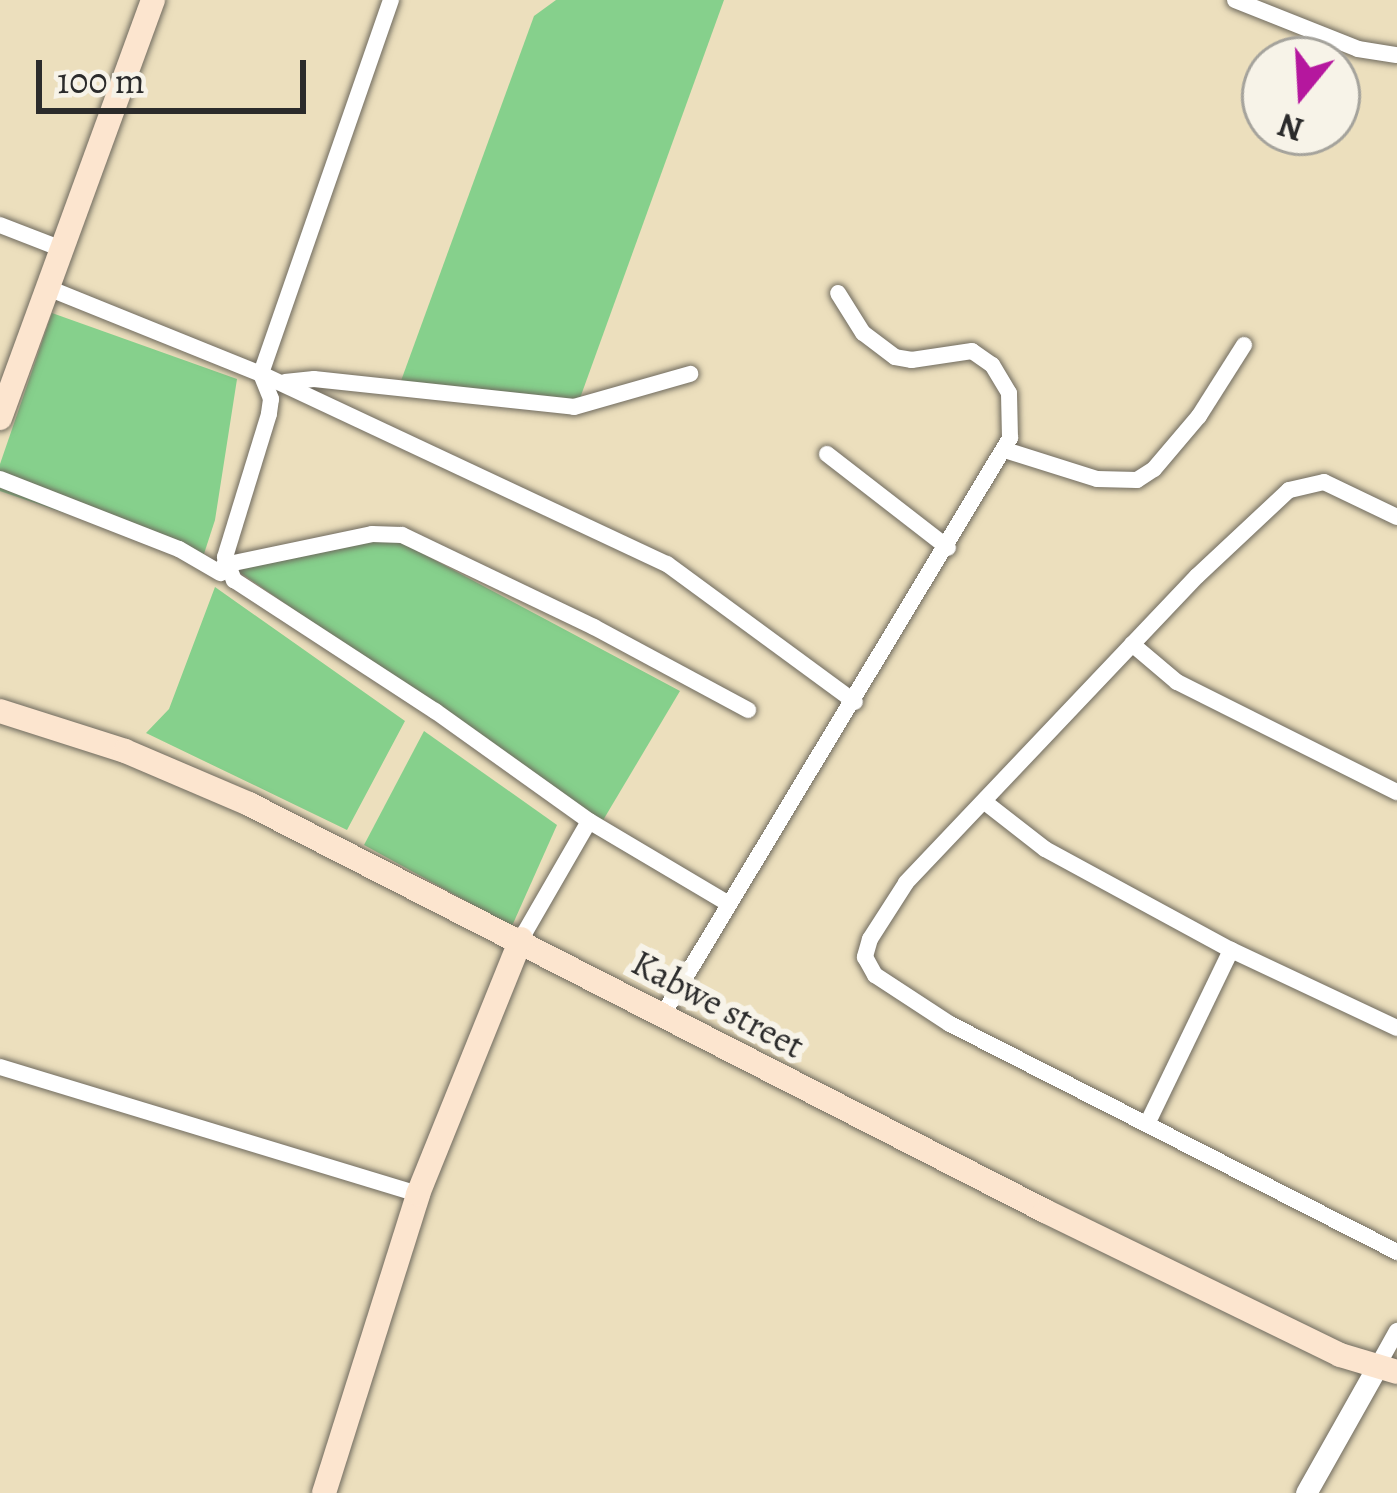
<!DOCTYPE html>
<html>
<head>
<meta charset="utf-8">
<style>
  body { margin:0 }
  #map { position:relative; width:1397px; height:1493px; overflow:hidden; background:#ecdfbd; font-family:Alegreya,serif }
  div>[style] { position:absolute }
  .green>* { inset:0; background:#86d08c }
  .roads { filter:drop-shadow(0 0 3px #6f6a5e) drop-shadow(0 0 3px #6f6a5e) }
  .minor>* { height:16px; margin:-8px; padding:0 8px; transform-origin:8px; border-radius:8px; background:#fff }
  .tertiary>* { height:21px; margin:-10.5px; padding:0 10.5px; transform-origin:10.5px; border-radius:10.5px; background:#fff }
  .secondary>* { height:24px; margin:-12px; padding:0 12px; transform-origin:12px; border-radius:12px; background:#fce5cf }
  span { translate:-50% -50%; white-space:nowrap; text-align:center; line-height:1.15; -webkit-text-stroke:12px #f7f3e8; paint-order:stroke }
  .street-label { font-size:36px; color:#2b2b2b }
  .north { position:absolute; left:1241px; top:36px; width:120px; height:120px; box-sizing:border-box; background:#f7f3e8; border:3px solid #a5a39c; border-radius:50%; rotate:198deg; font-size:33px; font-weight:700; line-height:48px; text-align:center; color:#2b2b2b }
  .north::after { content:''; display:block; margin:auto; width:42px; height:54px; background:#b5179e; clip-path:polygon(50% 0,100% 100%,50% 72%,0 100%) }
  .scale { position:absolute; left:36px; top:60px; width:270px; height:54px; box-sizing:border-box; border:6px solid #2b2b2b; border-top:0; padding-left:15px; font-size:36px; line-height:42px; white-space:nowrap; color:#2b2b2b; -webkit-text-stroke:9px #f7f3e8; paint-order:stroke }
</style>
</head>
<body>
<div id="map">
  <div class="green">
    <i style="clip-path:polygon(556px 0,724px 0,579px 401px,398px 389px,534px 16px)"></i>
    <i style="clip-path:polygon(52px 313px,237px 379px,215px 520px,202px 560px,0 491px,0 464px)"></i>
    <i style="clip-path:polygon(380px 531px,680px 691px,602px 822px,235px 569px)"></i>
    <i style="clip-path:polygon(215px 587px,405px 721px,347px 830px,146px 733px,169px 709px)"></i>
    <i style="clip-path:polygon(424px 731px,557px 825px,512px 926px,364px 845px)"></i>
  </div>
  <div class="roads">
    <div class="minor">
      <i style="left:391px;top:0;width:396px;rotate:109.2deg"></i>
      <i style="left:261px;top:374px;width:448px;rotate:25.1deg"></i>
      <i style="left:667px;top:564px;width:233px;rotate:36.3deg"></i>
      <i style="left:1235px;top:0;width:132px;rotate:21.7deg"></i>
      <i style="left:1358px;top:49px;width:39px;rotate:9deg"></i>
      <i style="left:0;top:225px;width:66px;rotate:21.2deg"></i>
      <i style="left:48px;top:288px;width:230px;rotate:22deg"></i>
      <i style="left:261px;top:374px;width:27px;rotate:68deg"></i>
      <i style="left:271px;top:399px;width:15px;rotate:98deg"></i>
      <i style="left:269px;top:414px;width:150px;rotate:107.1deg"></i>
      <i style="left:225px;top:557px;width:25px;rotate:69deg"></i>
      <i style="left:234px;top:580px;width:240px;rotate:33.1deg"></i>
      <i style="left:435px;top:711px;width:189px;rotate:35.5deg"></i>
      <i style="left:589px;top:821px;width:163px;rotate:30.7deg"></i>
      <i style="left:285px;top:382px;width:29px;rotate:-6deg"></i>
      <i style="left:314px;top:379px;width:262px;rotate:6.1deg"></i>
      <i style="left:574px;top:407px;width:121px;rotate:-15.9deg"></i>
      <i style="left:1005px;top:450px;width:96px;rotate:17.5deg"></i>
      <i style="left:1097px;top:479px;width:40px;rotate:1.4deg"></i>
      <i style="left:1137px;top:480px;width:20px;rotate:-33deg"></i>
      <i style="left:1154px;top:469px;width:70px;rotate:-49.7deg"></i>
      <i style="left:1199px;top:416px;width:84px;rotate:-57.6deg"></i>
      <i style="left:827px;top:454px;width:153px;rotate:37.8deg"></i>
      <i style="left:0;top:479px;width:192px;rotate:21.4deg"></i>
      <i style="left:179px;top:549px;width:48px;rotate:30.3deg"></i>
      <i style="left:1397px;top:517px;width:81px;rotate:-154.4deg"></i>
      <i style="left:1324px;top:482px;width:36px;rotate:167deg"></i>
      <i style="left:1289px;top:490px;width:126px;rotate:136.9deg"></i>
      <i style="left:1197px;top:576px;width:423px;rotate:133.5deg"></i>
      <i style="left:906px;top:883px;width:67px;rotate:122.7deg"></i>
      <i style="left:870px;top:939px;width:19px;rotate:106deg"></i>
      <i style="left:865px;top:957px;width:21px;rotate:61deg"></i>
      <i style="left:875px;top:975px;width:90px;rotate:33.2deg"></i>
      <i style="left:950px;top:1024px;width:502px;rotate:27.02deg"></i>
      <i style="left:224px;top:565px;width:151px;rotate:-11.8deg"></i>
      <i style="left:372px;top:534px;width:30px;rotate:2deg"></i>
      <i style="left:402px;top:535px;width:213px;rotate:25.6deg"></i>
      <i style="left:594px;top:627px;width:175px;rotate:28.3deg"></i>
      <i style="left:1132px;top:644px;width:59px;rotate:40.2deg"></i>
      <i style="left:1177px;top:682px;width:246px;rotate:26.6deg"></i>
      <i style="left:986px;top:803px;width:75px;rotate:37.9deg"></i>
      <i style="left:1045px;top:849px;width:212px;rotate:28.5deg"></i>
      <i style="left:1231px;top:950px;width:183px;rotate:25.2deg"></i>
      <i style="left:521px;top:939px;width:136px;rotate:-60deg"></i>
      <i style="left:662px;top:1016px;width:675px;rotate:-58.95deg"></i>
      <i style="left:1010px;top:438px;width:45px;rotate:-91.3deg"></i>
      <i style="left:1009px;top:393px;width:33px;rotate:-121deg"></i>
      <i style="left:992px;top:365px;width:24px;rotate:-145deg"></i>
      <i style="left:972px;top:351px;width:61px;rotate:171.5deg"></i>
      <i style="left:912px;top:360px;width:17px;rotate:-170deg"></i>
      <i style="left:895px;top:357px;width:40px;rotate:-143deg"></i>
      <i style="left:863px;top:333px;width:47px;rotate:-122deg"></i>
      <i style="left:0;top:1067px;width:437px;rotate:16.9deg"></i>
      <i style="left:1148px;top:1122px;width:191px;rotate:-64.2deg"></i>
      <i style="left:1378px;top:1365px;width:39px;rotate:-61deg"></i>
    </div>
    <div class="tertiary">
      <i style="left:1306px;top:1493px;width:147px;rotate:-60.6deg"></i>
    </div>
    <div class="secondary">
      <i style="left:0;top:418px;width:445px;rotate:-69.9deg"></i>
      <i style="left:0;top:711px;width:131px;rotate:17.7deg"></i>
      <i style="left:125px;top:751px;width:135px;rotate:23.1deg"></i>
      <i style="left:249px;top:804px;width:894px;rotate:27.08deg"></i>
      <i style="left:1045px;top:1211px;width:328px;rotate:26deg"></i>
      <i style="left:1340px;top:1355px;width:59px;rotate:16.6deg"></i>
      <i style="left:324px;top:1493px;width:313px;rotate:-72.5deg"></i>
      <i style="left:418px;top:1194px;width:275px;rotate:-68deg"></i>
    </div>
  </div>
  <div class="street-label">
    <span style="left:718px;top:1004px;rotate:28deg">Kabwe street</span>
  </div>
  <div class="north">N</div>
  <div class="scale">100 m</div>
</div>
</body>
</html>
